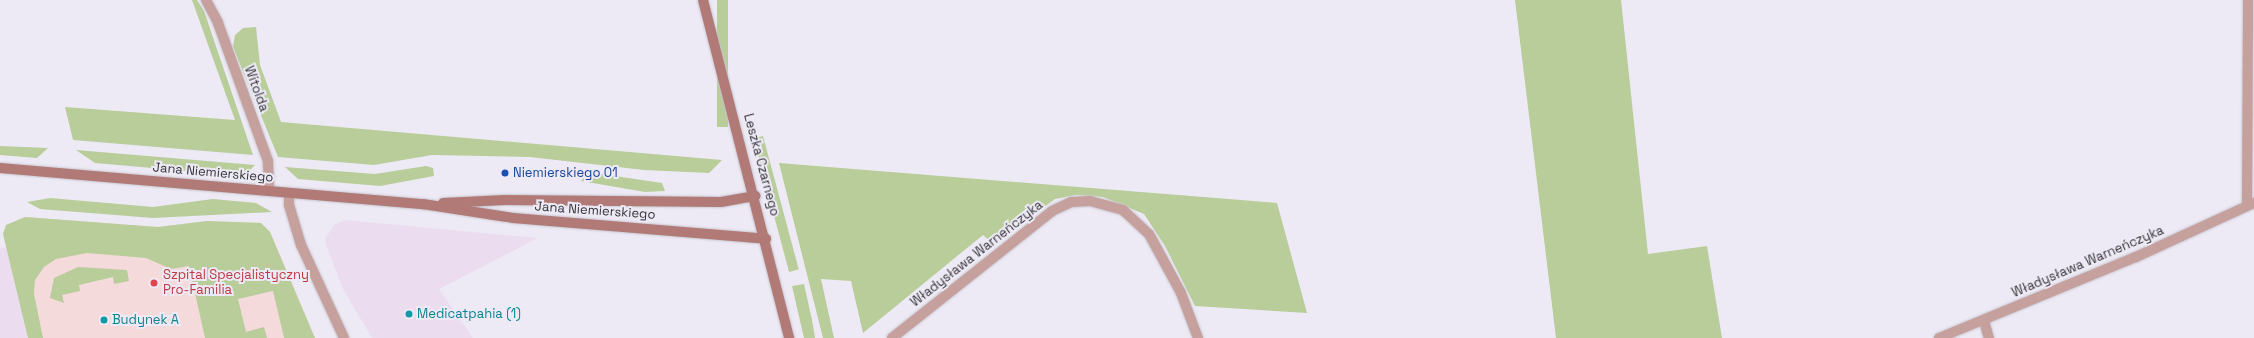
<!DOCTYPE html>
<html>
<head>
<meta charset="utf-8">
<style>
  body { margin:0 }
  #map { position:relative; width:2254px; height:338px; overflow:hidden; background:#edeaf5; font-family:"Space Grotesk",sans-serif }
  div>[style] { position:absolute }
  .commercial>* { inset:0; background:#ebdcef }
  .medical>* { inset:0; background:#f5dadc }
  .green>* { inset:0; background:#b8cd99; transform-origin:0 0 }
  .roads { filter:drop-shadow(0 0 1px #c8c6cf) drop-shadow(0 0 1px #c8c6cf) }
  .street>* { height:10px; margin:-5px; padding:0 5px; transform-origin:5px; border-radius:5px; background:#c6a09d }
  .secondary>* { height:10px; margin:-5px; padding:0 5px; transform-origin:5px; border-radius:5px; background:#b17a77 }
  .dots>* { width:11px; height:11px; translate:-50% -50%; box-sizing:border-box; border:2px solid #edeaf5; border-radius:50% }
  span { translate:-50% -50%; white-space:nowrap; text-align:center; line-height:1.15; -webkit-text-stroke:4px #edeaf5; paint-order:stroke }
  .street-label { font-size:13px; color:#363539 }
  .transit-label { font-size:13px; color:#164399 }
  .left { translate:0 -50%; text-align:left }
  .health-label { font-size:13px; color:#be3a42 }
  .culture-label { font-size:13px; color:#0d838f }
</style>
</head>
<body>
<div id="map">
  <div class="commercial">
    <i style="clip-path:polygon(345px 220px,538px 238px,439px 289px,473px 338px,372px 338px,343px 289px,326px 245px,325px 239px,334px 225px)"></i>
    <i style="clip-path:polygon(9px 247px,28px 338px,0 338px,0 248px)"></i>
  </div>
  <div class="medical">
    <i style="clip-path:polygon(25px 217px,158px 227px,207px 221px,261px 223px,270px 232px,315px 338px,28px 338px)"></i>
  </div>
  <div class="green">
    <i style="clip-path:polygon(192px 0,197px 0,204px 11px,253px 155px,73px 140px,65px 107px,235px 120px)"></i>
    <i style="left:717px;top:0;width:11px;height:127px"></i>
    <i style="clip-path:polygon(1515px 0,1621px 0,1648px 254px,1707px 246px,1722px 338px,1556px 338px)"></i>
    <i style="clip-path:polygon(256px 27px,260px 65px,281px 122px,722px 160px,709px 173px,644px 170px,530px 157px,432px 155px,374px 165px,278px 157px,233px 47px,235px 35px,243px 28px)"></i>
    <i style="left:763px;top:136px;width:138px;height:10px;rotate:75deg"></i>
    <i style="clip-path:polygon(0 146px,48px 148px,37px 158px,0 155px)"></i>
    <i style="clip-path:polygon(76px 150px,255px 165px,244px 176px,95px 163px)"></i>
    <i style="clip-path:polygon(779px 163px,1277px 203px,1307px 313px,1195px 306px,1165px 246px,1144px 214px,1103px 197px,1076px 195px,1055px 199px,993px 244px,983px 235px,863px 333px,851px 281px,821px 279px,834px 338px,823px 338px)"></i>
    <i style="clip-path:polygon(426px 166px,433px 168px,434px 176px,380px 186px,298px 179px,285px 167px,375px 174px)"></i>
    <i style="clip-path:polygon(588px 172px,662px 183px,665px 191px,645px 192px,581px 181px)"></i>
    <i style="clip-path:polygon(50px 198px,153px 207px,213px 199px,256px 203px,272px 212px,153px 218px,40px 209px,27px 202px)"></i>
    <i style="clip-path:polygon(25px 217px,158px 227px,207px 221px,261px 223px,270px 232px,315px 338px,284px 338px,273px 291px,238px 299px,246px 332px,264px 327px,267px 338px,205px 338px,189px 266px,171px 269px,146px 258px,87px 253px,56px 259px,44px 267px,35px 280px,34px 294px,43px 338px,28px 338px,3px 234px,6px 225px)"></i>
    <i style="clip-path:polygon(78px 267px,127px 270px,129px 281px,114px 284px,113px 277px,79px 285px,80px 291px,62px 295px,64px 303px,50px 298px,54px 278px)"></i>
    <i style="clip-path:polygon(804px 284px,812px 320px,815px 338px,804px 338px,792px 286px)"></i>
  </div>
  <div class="roads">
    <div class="street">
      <i style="left:206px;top:0;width:26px;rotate:62deg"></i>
      <i style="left:218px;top:23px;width:147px;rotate:70.1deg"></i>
      <i style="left:268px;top:161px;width:30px;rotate:88deg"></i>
      <i style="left:289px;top:193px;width:12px;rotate:90deg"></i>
      <i style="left:289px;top:205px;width:42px;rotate:73.3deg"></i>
      <i style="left:301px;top:245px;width:102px;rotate:65.2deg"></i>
      <i style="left:2247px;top:205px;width:205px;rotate:-89.7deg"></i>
      <i style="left:1984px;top:321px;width:18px;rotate:74deg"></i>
      <i style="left:892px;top:338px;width:204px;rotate:-38.4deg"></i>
      <i style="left:1052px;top:211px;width:21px;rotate:-25deg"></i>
      <i style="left:1071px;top:202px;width:19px;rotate:-3deg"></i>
      <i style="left:1090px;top:201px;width:34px;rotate:15deg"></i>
      <i style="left:1123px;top:210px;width:35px;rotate:43deg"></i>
      <i style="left:1149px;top:234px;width:67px;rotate:61.5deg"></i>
      <i style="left:1181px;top:293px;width:48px;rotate:69.3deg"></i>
      <i style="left:1939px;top:338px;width:213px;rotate:-22.4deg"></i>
      <i style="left:2136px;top:257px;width:130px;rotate:-24.6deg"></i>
    </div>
    <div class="secondary">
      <i style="left:703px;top:0;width:349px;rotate:75.7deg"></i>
      <i style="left:0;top:168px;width:425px;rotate:4.9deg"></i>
      <i style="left:423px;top:204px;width:91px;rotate:8.8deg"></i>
      <i style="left:513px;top:218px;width:254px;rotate:4.7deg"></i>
      <i style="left:443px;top:203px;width:62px;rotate:-2.8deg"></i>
      <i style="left:505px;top:200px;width:216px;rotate:0.5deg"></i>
      <i style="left:721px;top:202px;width:35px;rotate:-10deg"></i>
    </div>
  </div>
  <div class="dots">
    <i style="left:505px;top:173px;background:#1a4fb4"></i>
    <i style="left:154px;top:283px;background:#e0444e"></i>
    <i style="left:409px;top:314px;background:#0f9aa8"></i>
    <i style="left:104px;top:320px;background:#0f9aa8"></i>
  </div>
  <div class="street-label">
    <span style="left:256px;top:89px;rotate:70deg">Witolda</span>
    <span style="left:761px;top:165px;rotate:75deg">Leszka Czarnego</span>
    <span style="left:213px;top:173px;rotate:5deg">Jana Niemierskiego</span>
    <span style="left:595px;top:211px;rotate:4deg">Jana Niemierskiego</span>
    <span style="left:977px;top:254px;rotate:-38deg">Władysława Warneńczyka</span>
    <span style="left:2088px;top:262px;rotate:-23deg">Władysława Warneńczyka</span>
  </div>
  <div class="transit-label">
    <span class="left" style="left:513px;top:173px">Niemierskiego 01</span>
  </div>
  <div class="health-label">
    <span class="left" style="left:163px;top:283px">Szpital Specjalistyczny<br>Pro-Familia</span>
  </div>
  <div class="culture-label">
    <span class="left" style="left:417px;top:314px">Medicatpahia (1)</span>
    <span class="left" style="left:112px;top:320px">Budynek A</span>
  </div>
</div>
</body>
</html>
